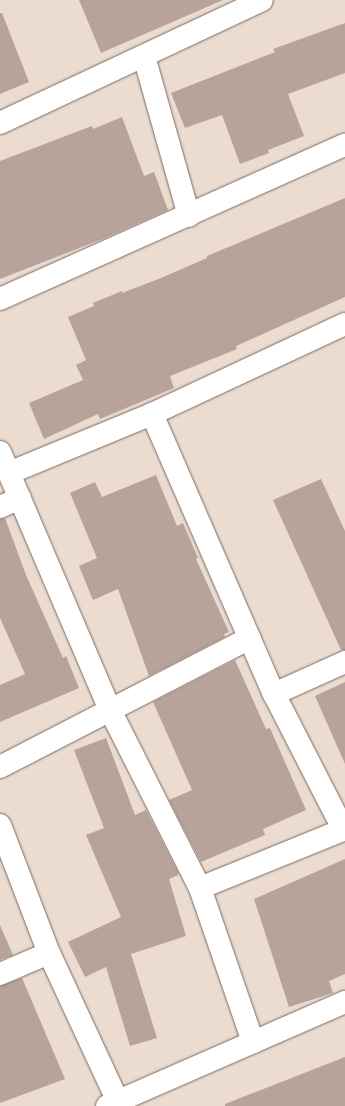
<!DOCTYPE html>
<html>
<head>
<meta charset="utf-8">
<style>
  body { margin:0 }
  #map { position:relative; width:345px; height:1106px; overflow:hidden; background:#ecdbcf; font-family:"Varela Round",sans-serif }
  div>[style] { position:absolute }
  .building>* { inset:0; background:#b7a39c }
  .roads { filter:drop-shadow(0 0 1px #786a5f) drop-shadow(0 0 1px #786a5f) }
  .minor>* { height:22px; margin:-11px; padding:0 11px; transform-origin:11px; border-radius:11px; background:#fff }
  span { translate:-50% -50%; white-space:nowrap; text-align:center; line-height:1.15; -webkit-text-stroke:3.5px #ecdbcf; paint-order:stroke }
</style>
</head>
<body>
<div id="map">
  <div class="building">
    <i style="clip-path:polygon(79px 0,223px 0,101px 53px)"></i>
    <i style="clip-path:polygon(0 13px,2px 13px,29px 82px,0 94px)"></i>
    <i style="clip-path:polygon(345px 23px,345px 73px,288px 94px,304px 136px,268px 150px,269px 153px,240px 164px,222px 115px,185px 128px,171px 93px,275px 52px,273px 49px)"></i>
    <i style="clip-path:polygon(122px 117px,144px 176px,154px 172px,168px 210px,105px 238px,0 279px,0 161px,92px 126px,93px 129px)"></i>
    <i style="clip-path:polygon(345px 198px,345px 297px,236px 346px,237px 349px,170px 376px,174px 388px,100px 419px,98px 414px,44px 439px,29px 403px,83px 380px,76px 365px,86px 360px,68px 317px,94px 306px,93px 303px,122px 291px,122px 293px,161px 278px,207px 258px,207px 256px)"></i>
    <i style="clip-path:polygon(156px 475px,177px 526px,183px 523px,198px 558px,196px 559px,229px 632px,224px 634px,225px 637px,149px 676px,118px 589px,93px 600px,79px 566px,97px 558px,70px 493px,95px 482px,102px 497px)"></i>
    <i style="clip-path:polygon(321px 479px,345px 531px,345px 650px,341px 650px,273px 500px)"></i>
    <i style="clip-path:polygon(5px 518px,26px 575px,63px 658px,66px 656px,79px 688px,0 722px,0 685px,25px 674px,0 618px,0 519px)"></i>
    <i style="clip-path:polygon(235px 660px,266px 729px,270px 728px,306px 810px,263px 829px,265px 835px,201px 862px,169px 800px,192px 790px,153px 702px)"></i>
    <i style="clip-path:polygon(345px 682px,345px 764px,315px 696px)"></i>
    <i style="clip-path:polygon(106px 738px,135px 815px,146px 810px,178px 872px,178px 875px,169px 879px,186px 936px,131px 954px,157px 1038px,130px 1046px,106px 967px,85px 977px,68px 942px,121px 917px,86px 835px,104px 828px,74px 750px)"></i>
    <i style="clip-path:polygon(345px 859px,345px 974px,329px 981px,333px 993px,289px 1007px,254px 899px)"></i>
    <i style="clip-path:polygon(0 925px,13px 955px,0 960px)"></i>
    <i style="clip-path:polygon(22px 978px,65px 1079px,0 1103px,0 986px)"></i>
    <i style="clip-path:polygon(345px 1057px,345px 1106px,225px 1106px,225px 1104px)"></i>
  </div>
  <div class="roads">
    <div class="minor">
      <i style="left:144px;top:56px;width:166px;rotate:74.3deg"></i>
      <i style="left:0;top:123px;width:289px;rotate:-25.1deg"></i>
      <i style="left:0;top:299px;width:378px;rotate:-24.1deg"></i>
      <i style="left:152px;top:414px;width:305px;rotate:66.5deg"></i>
      <i style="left:274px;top:694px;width:152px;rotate:62.9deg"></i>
      <i style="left:0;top:452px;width:283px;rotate:66.9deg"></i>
      <i style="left:111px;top:712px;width:197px;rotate:63.2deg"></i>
      <i style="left:200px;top:888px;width:163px;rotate:71deg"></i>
      <i style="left:9px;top:473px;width:155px;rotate:-22.4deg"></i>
      <i style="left:152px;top:414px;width:213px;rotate:-25deg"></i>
      <i style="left:0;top:507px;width:22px;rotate:-24deg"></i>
      <i style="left:274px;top:694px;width:78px;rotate:-24.3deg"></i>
      <i style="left:0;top:767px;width:281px;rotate:-27.3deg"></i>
      <i style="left:0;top:825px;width:137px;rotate:69.1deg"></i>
      <i style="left:49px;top:953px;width:169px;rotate:65.1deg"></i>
      <i style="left:200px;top:888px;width:157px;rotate:-22.1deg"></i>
      <i style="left:0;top:974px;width:53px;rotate:-23.2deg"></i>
      <i style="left:107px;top:1106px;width:260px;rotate:-23.6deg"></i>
    </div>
  </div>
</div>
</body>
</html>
